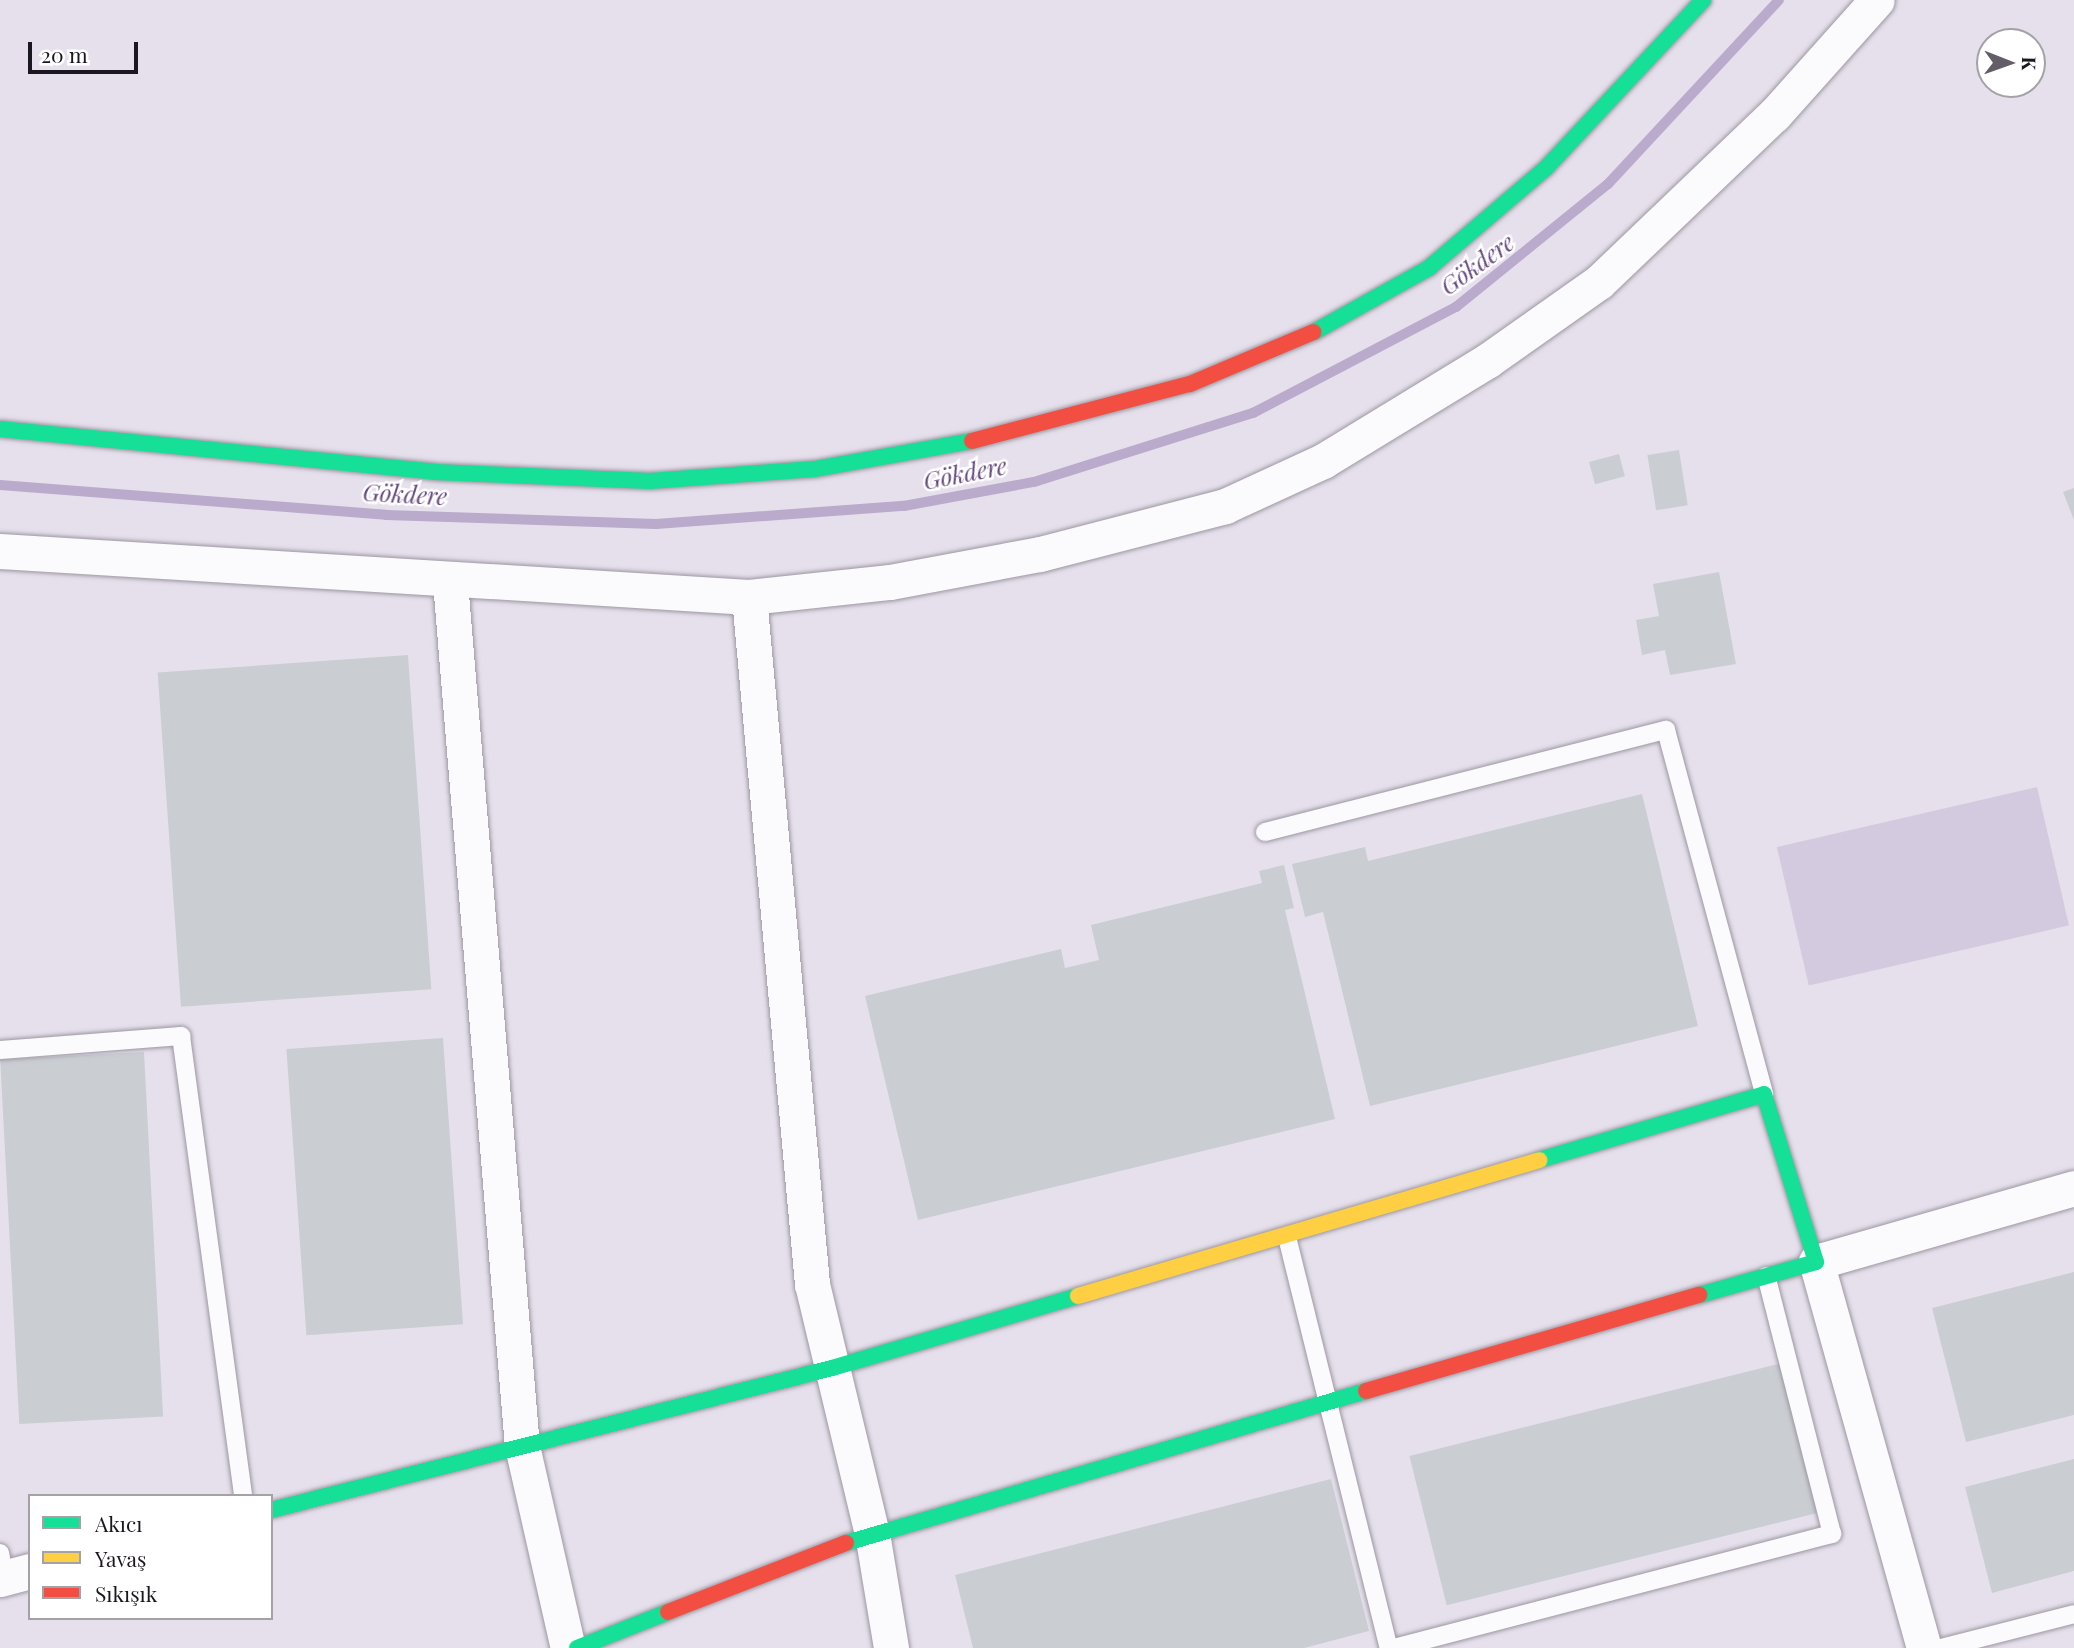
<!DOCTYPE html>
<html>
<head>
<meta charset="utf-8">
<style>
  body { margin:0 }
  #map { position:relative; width:2074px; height:1648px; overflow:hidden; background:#e6e0ec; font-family:"Playfair Display",serif }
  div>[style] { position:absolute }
  .green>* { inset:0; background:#d4cadf; transform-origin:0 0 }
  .stream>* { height:10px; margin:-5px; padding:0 5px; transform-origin:5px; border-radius:5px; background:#baaacc }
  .building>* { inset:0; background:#caced3; transform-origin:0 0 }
  .roads { filter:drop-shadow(0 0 2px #9c97a1) drop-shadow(0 0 2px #9c97a1) }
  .lane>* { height:18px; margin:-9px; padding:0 9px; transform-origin:9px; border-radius:9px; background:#fbfafc }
  .street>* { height:35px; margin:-17.5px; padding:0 17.5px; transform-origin:17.5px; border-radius:17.5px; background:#fbfafc }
  .fast>* { height:16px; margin:-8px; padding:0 8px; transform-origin:8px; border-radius:8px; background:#16e098 }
  .slow>* { height:16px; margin:-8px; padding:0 8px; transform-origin:8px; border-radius:8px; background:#ffcf43 }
  .jam>* { height:16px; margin:-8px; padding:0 8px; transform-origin:8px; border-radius:8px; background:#f24e42 }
  span { translate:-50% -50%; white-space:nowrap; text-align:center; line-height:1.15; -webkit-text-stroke:5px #fff; paint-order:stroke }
  .water-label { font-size:24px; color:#62457d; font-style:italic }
  .legend { position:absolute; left:28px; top:1494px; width:245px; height:126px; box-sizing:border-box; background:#fff; border:2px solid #a4a2a6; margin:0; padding:9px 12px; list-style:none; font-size:21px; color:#1b1720 }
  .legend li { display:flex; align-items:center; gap:14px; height:35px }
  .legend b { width:35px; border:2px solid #a4a2a6 }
  .north { position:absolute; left:1976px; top:28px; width:70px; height:70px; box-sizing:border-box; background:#fff; border:2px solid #a4a2a6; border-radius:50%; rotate:91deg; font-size:19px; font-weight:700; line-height:28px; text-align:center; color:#1b1720 }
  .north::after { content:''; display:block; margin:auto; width:24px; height:32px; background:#625d67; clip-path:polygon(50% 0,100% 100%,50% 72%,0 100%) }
  .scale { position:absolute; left:28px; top:42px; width:110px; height:32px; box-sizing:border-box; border:4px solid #1b1720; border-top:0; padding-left:9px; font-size:21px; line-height:24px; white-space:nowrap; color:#1b1720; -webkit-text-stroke:5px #fff; paint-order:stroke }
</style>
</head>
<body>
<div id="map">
  <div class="green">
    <i style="left:2037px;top:787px;width:142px;height:267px;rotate:77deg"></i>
  </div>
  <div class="stream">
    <i style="left:0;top:485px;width:387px;rotate:4.4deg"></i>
    <i style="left:386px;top:515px;width:270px;rotate:1.9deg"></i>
    <i style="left:656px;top:524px;width:249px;rotate:-4.2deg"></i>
    <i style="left:904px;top:506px;width:132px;rotate:-10.5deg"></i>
    <i style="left:1034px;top:482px;width:230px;rotate:-17.5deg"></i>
    <i style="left:1253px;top:413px;width:229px;rotate:-27.6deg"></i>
    <i style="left:1456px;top:307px;width:196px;rotate:-39deg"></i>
    <i style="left:1608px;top:184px;width:251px;rotate:-47.1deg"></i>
  </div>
  <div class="building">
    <i style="left:1679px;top:450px;width:56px;height:32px;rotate:81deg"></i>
    <i style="left:1619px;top:454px;width:23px;height:31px;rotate:75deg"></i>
    <i style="clip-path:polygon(2074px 488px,2074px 520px,2063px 492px)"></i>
    <i style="clip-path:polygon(1719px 572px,1736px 664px,1670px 675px,1665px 650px,1642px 655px,1636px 620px,1659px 616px,1653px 584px)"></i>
    <i style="left:408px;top:655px;width:335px;height:251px;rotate:86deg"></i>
    <i style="clip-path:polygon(1642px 794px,1698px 1026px,1370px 1106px,1323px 912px,1305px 917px,1292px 864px,1365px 847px,1368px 861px)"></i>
    <i style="clip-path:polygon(1284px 865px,1294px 908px,1285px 910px,1335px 1119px,918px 1220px,865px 996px,1061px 949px,1065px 968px,1099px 960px,1091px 925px,1262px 883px,1259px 871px)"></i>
    <i style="left:443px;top:1038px;width:287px;height:157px;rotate:86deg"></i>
    <i style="left:144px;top:1052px;width:365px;height:144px;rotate:87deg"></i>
    <i style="clip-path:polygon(2074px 1272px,2074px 1415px,1966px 1442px,1932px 1308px)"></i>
    <i style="left:1782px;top:1363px;width:154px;height:384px;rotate:76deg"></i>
    <i style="clip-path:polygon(2074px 1459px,2074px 1571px,1992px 1593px,1965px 1487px)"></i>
    <i style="clip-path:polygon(1331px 1479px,1369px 1631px,1304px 1648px,973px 1648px,955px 1575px)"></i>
  </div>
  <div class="roads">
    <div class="lane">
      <i style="left:1265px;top:832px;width:414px;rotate:-14.3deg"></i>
      <i style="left:1666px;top:730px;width:377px;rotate:74.9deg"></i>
      <i style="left:0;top:1050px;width:182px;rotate:-4.4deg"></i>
      <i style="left:181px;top:1036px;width:464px;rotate:82.3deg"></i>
      <i style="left:1287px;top:1237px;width:423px;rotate:76.1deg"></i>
      <i style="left:0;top:1553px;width:25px;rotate:79deg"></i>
      <i style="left:1394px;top:1648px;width:453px;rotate:-14.6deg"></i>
      <i style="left:1832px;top:1534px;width:266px;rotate:-104.3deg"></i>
      <i style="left:1941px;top:1648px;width:137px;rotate:-14.3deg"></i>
    </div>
    <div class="street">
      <i style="left:0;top:551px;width:750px;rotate:3.51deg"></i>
      <i style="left:749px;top:597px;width:142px;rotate:-6.1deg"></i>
      <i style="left:890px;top:582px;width:153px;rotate:-10.6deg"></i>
      <i style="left:1040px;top:554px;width:191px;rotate:-14.5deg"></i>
      <i style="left:1225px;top:506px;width:108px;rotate:-24.7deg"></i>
      <i style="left:1323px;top:461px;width:192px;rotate:-31.4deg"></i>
      <i style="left:1487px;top:361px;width:137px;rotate:-35.2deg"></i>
      <i style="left:1599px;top:282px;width:242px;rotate:-43.7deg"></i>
      <i style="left:1774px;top:115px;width:154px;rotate:-48.2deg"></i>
      <i style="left:450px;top:582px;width:867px;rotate:85.24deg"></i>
      <i style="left:522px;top:1446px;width:207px;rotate:77.2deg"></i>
      <i style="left:749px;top:597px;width:690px;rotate:84.76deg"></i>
      <i style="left:812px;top:1284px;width:256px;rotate:76.5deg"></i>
      <i style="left:872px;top:1533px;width:117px;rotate:80.6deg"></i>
      <i style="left:0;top:1579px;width:31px;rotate:-15deg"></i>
      <i style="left:1924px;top:1648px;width:401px;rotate:-105.6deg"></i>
      <i style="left:1816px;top:1262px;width:268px;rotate:-16deg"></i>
    </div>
    <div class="fast">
      <i style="left:1314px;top:332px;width:132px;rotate:-29.1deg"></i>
      <i style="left:1429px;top:268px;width:154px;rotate:-40.5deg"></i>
      <i style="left:1546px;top:168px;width:230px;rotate:-46.9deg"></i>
      <i style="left:0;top:429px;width:437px;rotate:5.6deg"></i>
      <i style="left:435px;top:472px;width:215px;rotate:2.4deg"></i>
      <i style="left:650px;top:481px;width:165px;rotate:-4.2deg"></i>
      <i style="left:815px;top:469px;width:159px;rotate:-10.1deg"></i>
      <i style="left:1539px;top:1160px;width:234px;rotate:-16.3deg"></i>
      <i style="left:1764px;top:1094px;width:176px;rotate:72.8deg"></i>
      <i style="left:1816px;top:1262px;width:122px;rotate:164.2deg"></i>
      <i style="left:271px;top:1510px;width:579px;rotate:-14.2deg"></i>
      <i style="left:832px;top:1368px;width:256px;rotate:-16.3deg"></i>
      <i style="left:846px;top:1543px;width:542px;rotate:-16.29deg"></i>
      <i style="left:577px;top:1648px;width:98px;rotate:-21.6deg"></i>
    </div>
    <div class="slow">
      <i style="left:1078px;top:1296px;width:481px;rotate:-16.4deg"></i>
    </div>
    <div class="jam">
      <i style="left:972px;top:441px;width:225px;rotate:-14.7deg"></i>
      <i style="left:1190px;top:384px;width:134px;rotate:-22.8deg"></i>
      <i style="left:1366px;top:1391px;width:347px;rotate:-16.1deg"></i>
      <i style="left:668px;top:1612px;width:191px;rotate:-21.2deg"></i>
    </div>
  </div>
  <div class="water-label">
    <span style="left:1477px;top:264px;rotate:-36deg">Gökdere</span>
    <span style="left:965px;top:473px;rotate:-11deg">Gökdere</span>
    <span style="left:405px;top:494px;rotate:3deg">Gökdere</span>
  </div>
  <ul class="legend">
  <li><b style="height:9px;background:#16e098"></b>Akıcı</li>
  <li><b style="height:9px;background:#ffcf43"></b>Yavaş</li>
  <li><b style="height:9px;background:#f24e42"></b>Sıkışık</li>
  </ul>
  <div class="north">K</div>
  <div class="scale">20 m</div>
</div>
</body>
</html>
